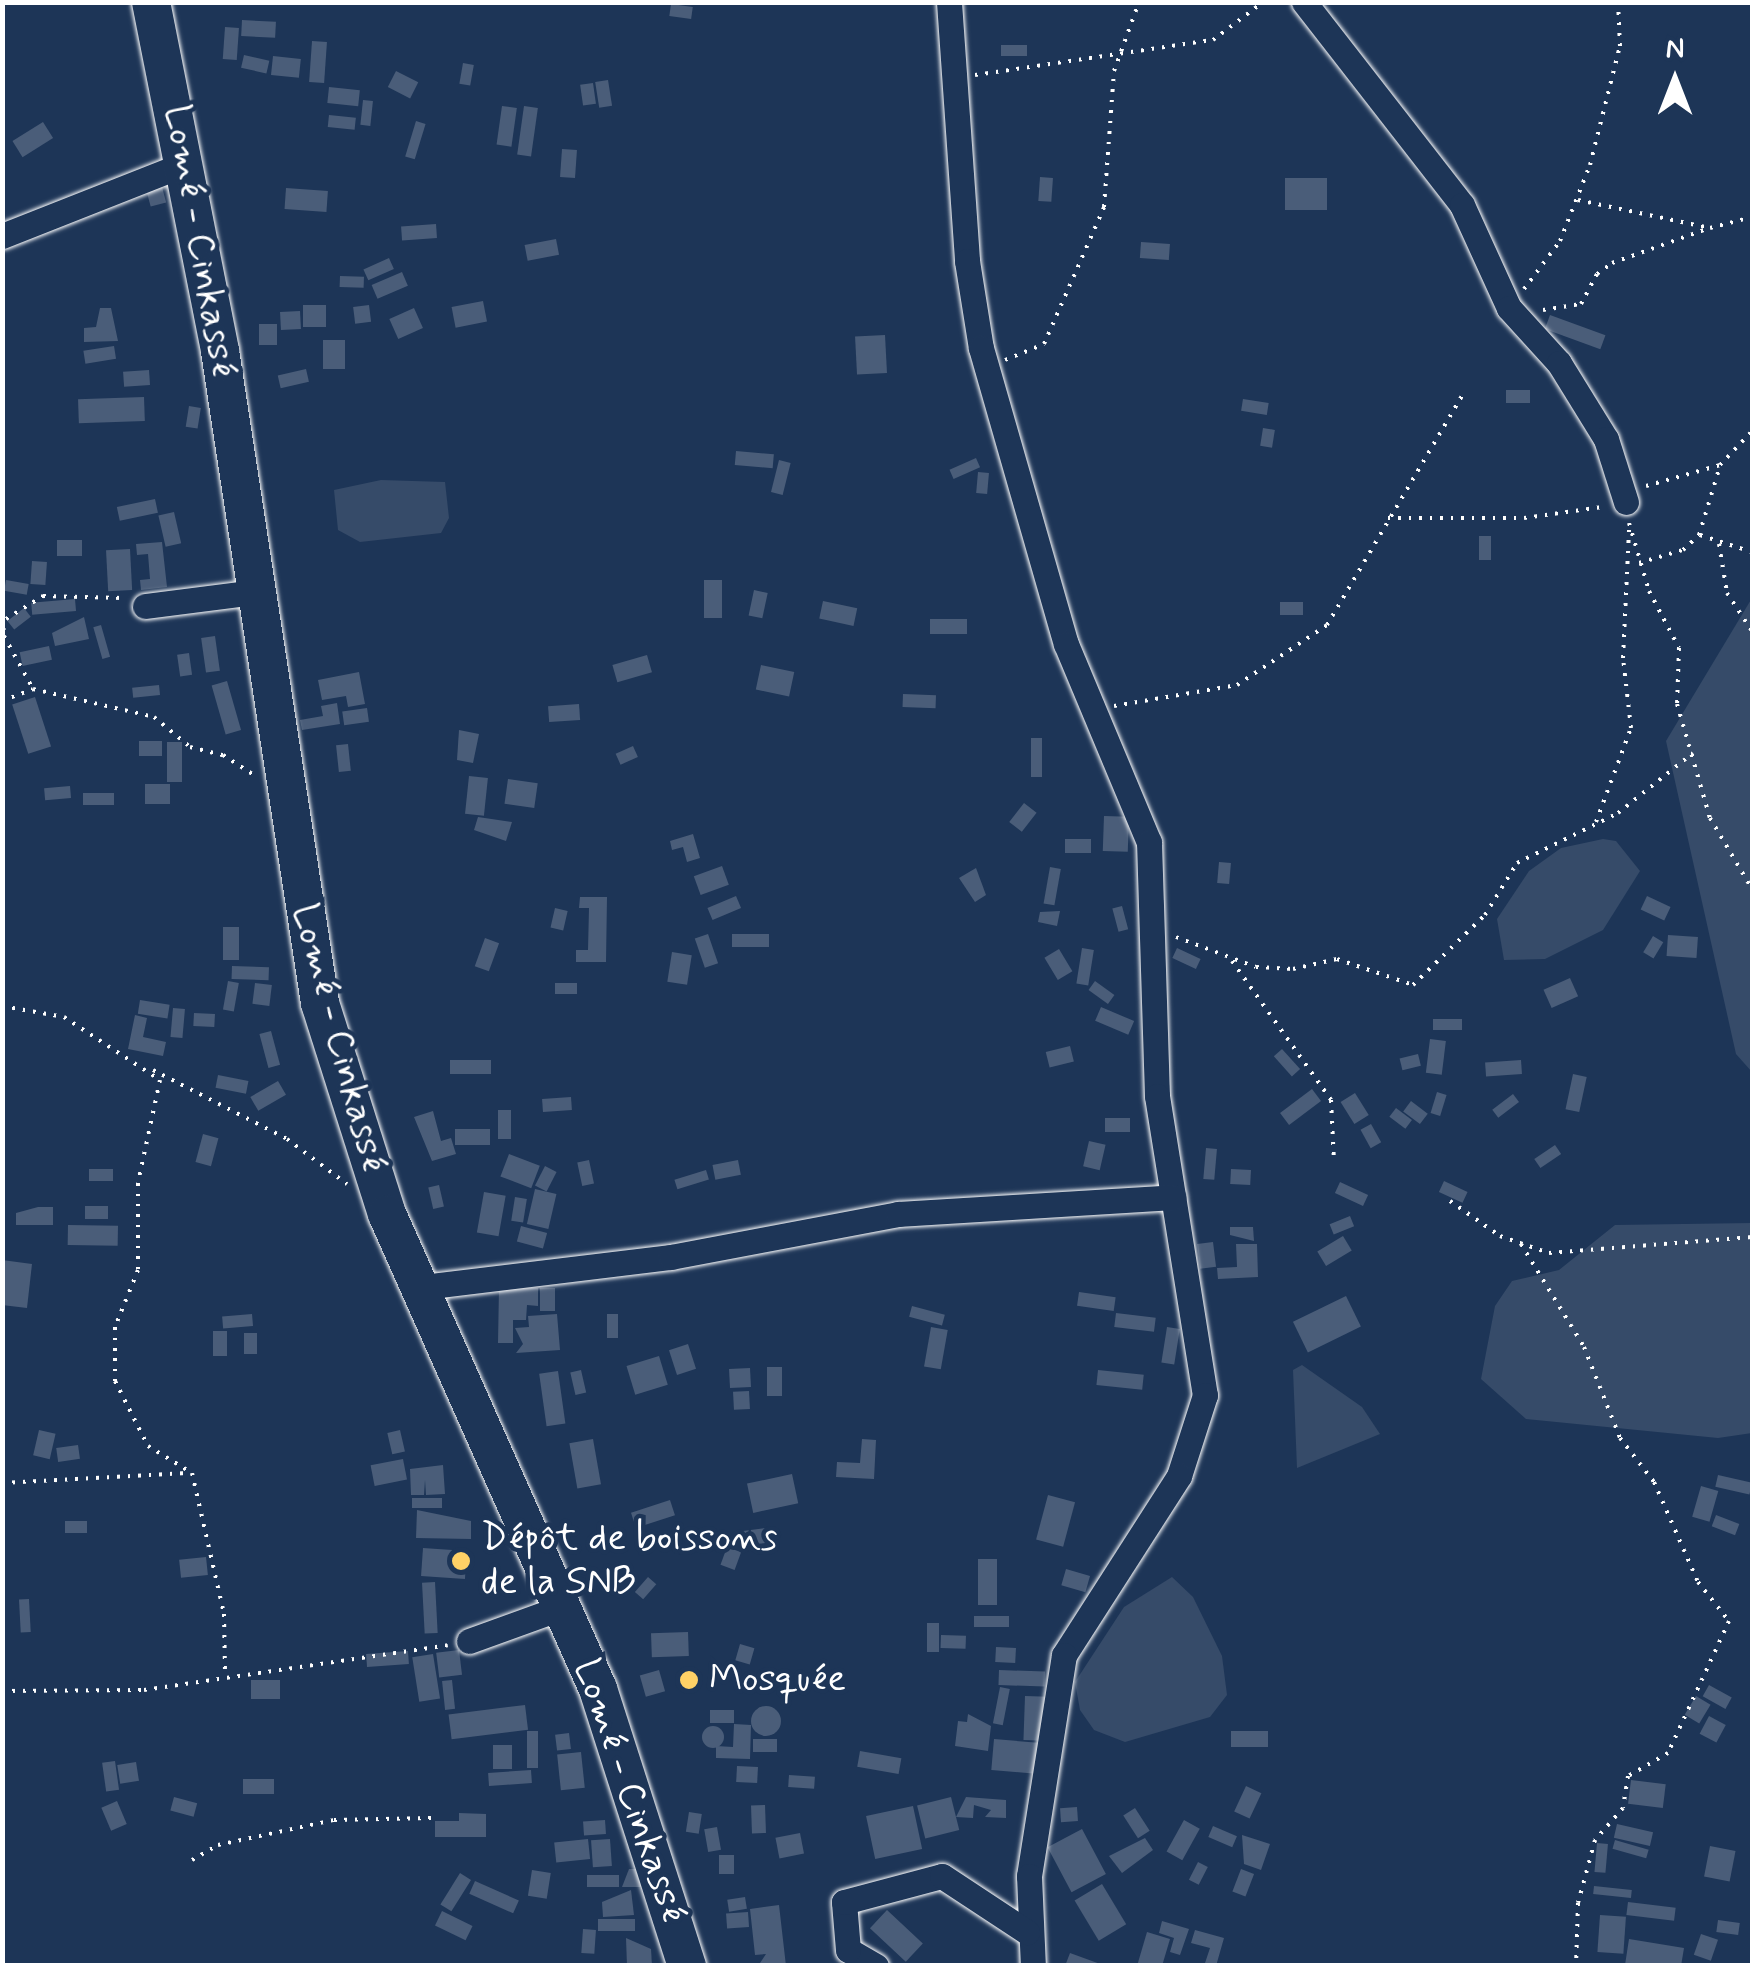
<!DOCTYPE html>
<html>
<head>
<meta charset="utf-8">
<style>
  body { margin:0 }
  #map { position:relative; width:1755px; height:1968px; overflow:hidden; background:#1d3557; font-family:Mynerve,sans-serif }
  div>[style] { position:absolute }
  .green>* { inset:0; background:#364b69 }
  .building>* { inset:0; background:#4a5d79; transform-origin:0 0 }
  .round { border-radius:50% }
  .path>* { height:4px; margin-top:-2px; transform-origin:0; background:repeating-linear-gradient(90deg,#fff 0 2.5px,transparent 0 10.5px) }
  .roads { filter:drop-shadow(0 0 2px #fff) drop-shadow(0 0 2px #fff) }
  .minor>* { height:25px; margin:-12.5px; padding:0 12.5px; transform-origin:12.5px; border-radius:12.5px; background:#1d3557 }
  .highway>* { height:38px; margin:-19px; padding:0 19px; transform-origin:19px; border-radius:19px; background:#1d3557 }
  .dots>* { width:28px; height:28px; translate:-50% -50%; box-sizing:border-box; border:5px solid #1d3557; border-radius:50% }
  span { translate:-50% -50%; white-space:nowrap; text-align:center; line-height:1.15; -webkit-text-stroke:9px #1d3557; paint-order:stroke }
  .street-label { font-size:38px; color:#fff }
  .poi-label { font-size:38px; color:#fff }
  .left { translate:0 -50%; text-align:left }
  .frame { position:absolute; inset:0; border:5px solid #fff; pointer-events:none }
  .north { position:absolute; left:1625px; top:30px; width:100px; height:100px; -webkit-text-stroke:8px #1d3557; paint-order:stroke; rotate:0deg; font-size:28px; font-weight:700; line-height:40px; text-align:center; color:#fff }
  .north::after { content:''; display:block; margin:auto; width:35px; height:45px; background:#fff; clip-path:polygon(50% 0,100% 100%,50% 72%,0 100%) }
</style>
</head>
<body>
<div id="map">
  <div class="green">
    <i style="clip-path:polygon(381px 480px,445px 482px,449px 518px,441px 533px,360px 542px,338px 530px,334px 490px)"></i>
    <i style="clip-path:polygon(1752px 598px,1752px 1072px,1736px 1054px,1666px 741px)"></i>
    <i style="clip-path:polygon(1603px 839px,1616px 841px,1640px 871px,1603px 930px,1545px 959px,1504px 960px,1497px 919px,1529px 871px,1561px 848px)"></i>
    <i style="clip-path:polygon(1752px 1223px,1752px 1433px,1718px 1438px,1526px 1419px,1481px 1379px,1495px 1306px,1512px 1281px,1559px 1270px,1615px 1225px)"></i>
    <i style="clip-path:polygon(1302px 1365px,1362px 1407px,1380px 1434px,1297px 1468px,1293px 1370px)"></i>
    <i style="clip-path:polygon(1172px 1577px,1193px 1597px,1222px 1656px,1227px 1695px,1210px 1717px,1125px 1742px,1094px 1730px,1080px 1710px,1075px 1682px,1124px 1607px)"></i>
  </div>
  <div class="building">
    <i style="left:671px;top:4px;width:22px;height:12px;rotate:8deg"></i>
    <i style="left:242px;top:20px;width:34px;height:16px;rotate:3deg"></i>
    <i style="left:225px;top:27px;width:14px;height:32px;rotate:4deg"></i>
    <i style="left:312px;top:41px;width:15px;height:41px;rotate:4deg"></i>
    <i style="left:1001px;top:45px;width:26px;height:11px"></i>
    <i style="left:244px;top:55px;width:26px;height:13px;rotate:13deg"></i>
    <i style="left:273px;top:56px;width:28px;height:19px;rotate:6deg"></i>
    <i style="left:463px;top:63px;width:11px;height:21px;rotate:10deg"></i>
    <i style="left:396px;top:71px;width:25px;height:18px;rotate:27deg"></i>
    <i style="left:608px;top:80px;width:26px;height:13px;rotate:81deg"></i>
    <i style="left:593px;top:83px;width:21px;height:13px;rotate:82deg"></i>
    <i style="left:329px;top:87px;width:31px;height:16px;rotate:6deg"></i>
    <i style="left:363px;top:100px;width:10px;height:25px;rotate:6deg"></i>
    <i style="left:502px;top:106px;width:15px;height:39px;rotate:8deg"></i>
    <i style="left:524px;top:106px;width:14px;height:49px;rotate:8deg"></i>
    <i style="left:329px;top:115px;width:27px;height:12px;rotate:6deg"></i>
    <i style="left:416px;top:121px;width:10px;height:37px;rotate:17deg"></i>
    <i style="left:43px;top:122px;width:19px;height:36px;rotate:58deg"></i>
    <i style="left:562px;top:149px;width:15px;height:28px;rotate:4deg"></i>
    <i style="left:1040px;top:177px;width:13px;height:24px;rotate:4deg"></i>
    <i style="left:1285px;top:178px;width:42px;height:32px"></i>
    <i style="left:162px;top:187px;width:16px;height:16px;rotate:75deg"></i>
    <i style="left:286px;top:188px;width:42px;height:21px;rotate:4deg"></i>
    <i style="left:436px;top:224px;width:14px;height:35px;rotate:86deg"></i>
    <i style="left:556px;top:239px;width:16px;height:32px;rotate:79deg"></i>
    <i style="left:1141px;top:242px;width:29px;height:16px;rotate:4deg"></i>
    <i style="left:389px;top:258px;width:12px;height:28px;rotate:66deg"></i>
    <i style="left:402px;top:272px;width:15px;height:33px;rotate:67deg"></i>
    <i style="left:340px;top:276px;width:24px;height:11px;rotate:2deg"></i>
    <i style="left:483px;top:301px;width:21px;height:32px;rotate:79deg"></i>
    <i style="left:303px;top:305px;width:23px;height:22px"></i>
    <i style="left:369px;top:305px;width:17px;height:16px;rotate:83deg"></i>
    <i style="clip-path:polygon(100px 308px,111px 308px,118px 341px,84px 342px,84px 328px,96px 327px)"></i>
    <i style="left:414px;top:308px;width:22px;height:27px;rotate:66deg"></i>
    <i style="left:300px;top:311px;width:18px;height:20px;rotate:87deg"></i>
    <i style="left:1550px;top:315px;width:59px;height:15px;rotate:20deg"></i>
    <i style="left:277px;top:324px;width:21px;height:18px;rotate:90deg"></i>
    <i style="left:885px;top:335px;width:38px;height:30px;rotate:87deg"></i>
    <i style="left:323px;top:340px;width:22px;height:29px"></i>
    <i style="left:114px;top:346px;width:13px;height:31px;rotate:81deg"></i>
    <i style="left:306px;top:369px;width:13px;height:29px;rotate:77deg"></i>
    <i style="left:149px;top:370px;width:15px;height:26px;rotate:86deg"></i>
    <i style="left:1530px;top:390px;width:13px;height:24px;rotate:90deg"></i>
    <i style="left:144px;top:397px;width:24px;height:66px;rotate:88deg"></i>
    <i style="left:1243px;top:399px;width:26px;height:12px;rotate:9deg"></i>
    <i style="left:189px;top:406px;width:12px;height:21px;rotate:9deg"></i>
    <i style="left:1263px;top:428px;width:12px;height:18px;rotate:9deg"></i>
    <i style="left:736px;top:451px;width:38px;height:14px;rotate:5deg"></i>
    <i style="left:976px;top:458px;width:10px;height:29px;rotate:66deg"></i>
    <i style="left:779px;top:460px;width:12px;height:33px;rotate:14deg"></i>
    <i style="left:978px;top:472px;width:11px;height:21px;rotate:5deg"></i>
    <i style="left:155px;top:499px;width:14px;height:39px;rotate:78deg"></i>
    <i style="left:174px;top:512px;width:32px;height:16px;rotate:77deg"></i>
    <i style="left:1479px;top:536px;width:12px;height:24px"></i>
    <i style="left:57px;top:540px;width:25px;height:16px"></i>
    <i style="clip-path:polygon(162px 542px,167px 587px,141px 590px,140px 580px,150px 579px,148px 554px,137px 555px,136px 544px)"></i>
    <i style="left:130px;top:549px;width:41px;height:24px;rotate:87deg"></i>
    <i style="left:32px;top:561px;width:15px;height:23px;rotate:4deg"></i>
    <i style="left:6px;top:580px;width:23px;height:11px;rotate:10deg"></i>
    <i style="left:704px;top:580px;width:18px;height:38px"></i>
    <i style="left:754px;top:590px;width:14px;height:26px;rotate:12deg"></i>
    <i style="left:75px;top:599px;width:12px;height:44px;rotate:85deg"></i>
    <i style="left:823px;top:601px;width:35px;height:18px;rotate:12deg"></i>
    <i style="left:1280px;top:602px;width:23px;height:13px"></i>
    <i style="left:24px;top:608px;width:11px;height:21px;rotate:52deg"></i>
    <i style="clip-path:polygon(84px 617px,89px 639px,55px 646px,52px 633px)"></i>
    <i style="left:930px;top:619px;width:37px;height:15px"></i>
    <i style="left:101px;top:625px;width:33px;height:8px;rotate:74deg"></i>
    <i style="left:215px;top:636px;width:35px;height:14px;rotate:82deg"></i>
    <i style="left:49px;top:646px;width:14px;height:30px;rotate:78deg"></i>
    <i style="left:189px;top:653px;width:22px;height:12px;rotate:82deg"></i>
    <i style="left:647px;top:655px;width:18px;height:36px;rotate:74deg"></i>
    <i style="left:761px;top:665px;width:34px;height:25px;rotate:12deg"></i>
    <i style="clip-path:polygon(359px 672px,365px 704px,348px 707px,346px 696px,322px 700px,318px 680px)"></i>
    <i style="left:227px;top:681px;width:51px;height:16px;rotate:74deg"></i>
    <i style="left:159px;top:685px;width:10px;height:27px;rotate:84deg"></i>
    <i style="left:903px;top:694px;width:33px;height:13px;rotate:2deg"></i>
    <i style="left:35px;top:697px;width:52px;height:24px;rotate:72deg"></i>
    <i style="clip-path:polygon(337px 703px,340px 724px,302px 730px,300px 720px,323px 716px,321px 706px)"></i>
    <i style="left:579px;top:704px;width:16px;height:31px;rotate:86deg"></i>
    <i style="left:367px;top:708px;width:14px;height:25px;rotate:82deg"></i>
    <i style="clip-path:polygon(459px 730px,479px 734px,473px 763px,457px 760px)"></i>
    <i style="left:1031px;top:738px;width:11px;height:39px"></i>
    <i style="left:139px;top:741px;width:23px;height:15px"></i>
    <i style="left:167px;top:742px;width:15px;height:40px"></i>
    <i style="left:348px;top:744px;width:27px;height:12px;rotate:84deg"></i>
    <i style="left:633px;top:746px;width:12px;height:19px;rotate:66deg"></i>
    <i style="left:469px;top:776px;width:19px;height:38px;rotate:6deg"></i>
    <i style="left:508px;top:779px;width:30px;height:25px;rotate:8deg"></i>
    <i style="left:145px;top:784px;width:25px;height:20px"></i>
    <i style="left:70px;top:786px;width:12px;height:26px;rotate:85deg"></i>
    <i style="left:114px;top:793px;width:12px;height:31px;rotate:90deg"></i>
    <i style="left:1024px;top:803px;width:16px;height:24px;rotate:38deg"></i>
    <i style="left:1104px;top:816px;width:25px;height:35px;rotate:2deg"></i>
    <i style="clip-path:polygon(478px 817px,512px 822px,506px 841px,474px 830px)"></i>
    <i style="clip-path:polygon(693px 834px,700px 858px,687px 862px,683px 847px,672px 850px,670px 841px)"></i>
    <i style="left:1065px;top:839px;width:26px;height:14px"></i>
    <i style="left:1219px;top:862px;width:12px;height:21px;rotate:5deg"></i>
    <i style="left:722px;top:866px;width:20px;height:30px;rotate:70deg"></i>
    <i style="left:1050px;top:867px;width:11px;height:37px;rotate:10deg"></i>
    <i style="clip-path:polygon(976px 868px,986px 895px,975px 902px,959px 878px)"></i>
    <i style="left:736px;top:896px;width:13px;height:31px;rotate:67deg"></i>
    <i style="left:1647px;top:896px;width:26px;height:15px;rotate:25deg"></i>
    <i style="clip-path:polygon(580px 897px,607px 897px,606px 962px,576px 962px,576px 950px,588px 950px,589px 908px,579px 908px)"></i>
    <i style="left:1122px;top:906px;width:24px;height:10px;rotate:75deg"></i>
    <i style="left:555px;top:908px;width:13px;height:20px;rotate:13deg"></i>
    <i style="clip-path:polygon(1060px 911px,1057px 926px,1038px 922px,1040px 912px)"></i>
    <i style="left:223px;top:927px;width:16px;height:33px"></i>
    <i style="left:708px;top:934px;width:31px;height:14px;rotate:71deg"></i>
    <i style="left:769px;top:934px;width:13px;height:37px;rotate:90deg"></i>
    <i style="left:1668px;top:935px;width:30px;height:21px;rotate:4deg"></i>
    <i style="left:1653px;top:936px;width:12px;height:19px;rotate:31deg"></i>
    <i style="left:485px;top:938px;width:15px;height:30px;rotate:20deg"></i>
    <i style="left:1082px;top:948px;width:12px;height:36px;rotate:9deg"></i>
    <i style="left:1177px;top:948px;width:26px;height:11px;rotate:25deg"></i>
    <i style="left:1059px;top:949px;width:26px;height:17px;rotate:59deg"></i>
    <i style="left:672px;top:952px;width:20px;height:30px;rotate:9deg"></i>
    <i style="left:232px;top:966px;width:37px;height:13px;rotate:2deg"></i>
    <i style="left:1570px;top:978px;width:20px;height:29px;rotate:66deg"></i>
    <i style="left:228px;top:981px;width:11px;height:29px;rotate:10deg"></i>
    <i style="left:1095px;top:981px;width:24px;height:11px;rotate:36deg"></i>
    <i style="left:255px;top:983px;width:17px;height:21px;rotate:7deg"></i>
    <i style="left:555px;top:983px;width:22px;height:11px"></i>
    <i style="left:140px;top:1000px;width:30px;height:14px;rotate:9deg"></i>
    <i style="left:1101px;top:1007px;width:36px;height:15px;rotate:23deg"></i>
    <i style="left:173px;top:1008px;width:12px;height:29px;rotate:5deg"></i>
    <i style="left:194px;top:1013px;width:21px;height:13px;rotate:3deg"></i>
    <i style="clip-path:polygon(135px 1015px,147px 1018px,143px 1037px,166px 1042px,163px 1056px,128px 1049px)"></i>
    <i style="left:1433px;top:1019px;width:29px;height:11px"></i>
    <i style="left:271px;top:1031px;width:35px;height:12px;rotate:75deg"></i>
    <i style="left:1430px;top:1039px;width:16px;height:34px;rotate:7deg"></i>
    <i style="left:1070px;top:1046px;width:16px;height:25px;rotate:76deg"></i>
    <i style="left:1282px;top:1049px;width:27px;height:11px;rotate:48deg"></i>
    <i style="left:1418px;top:1054px;width:12px;height:19px;rotate:76deg"></i>
    <i style="left:491px;top:1060px;width:14px;height:41px;rotate:90deg"></i>
    <i style="left:1521px;top:1060px;width:14px;height:36px;rotate:86deg"></i>
    <i style="left:1573px;top:1074px;width:14px;height:36px;rotate:12deg"></i>
    <i style="left:218px;top:1075px;width:31px;height:13px;rotate:11deg"></i>
    <i style="left:278px;top:1081px;width:16px;height:32px;rotate:60deg"></i>
    <i style="left:1312px;top:1089px;width:15px;height:40px;rotate:53deg"></i>
    <i style="left:1437px;top:1092px;width:10px;height:22px;rotate:17deg"></i>
    <i style="left:1355px;top:1093px;width:26px;height:17px;rotate:58deg"></i>
    <i style="left:1513px;top:1094px;width:10px;height:26px;rotate:53deg"></i>
    <i style="left:571px;top:1097px;width:13px;height:29px;rotate:86deg"></i>
    <i style="left:1411px;top:1101px;width:21px;height:13px;rotate:37deg"></i>
    <i style="left:1396px;top:1108px;width:20px;height:11px;rotate:37deg"></i>
    <i style="left:498px;top:1110px;width:13px;height:29px"></i>
    <i style="clip-path:polygon(433px 1111px,441px 1141px,451px 1138px,456px 1154px,432px 1161px,414px 1117px)"></i>
    <i style="left:1105px;top:1118px;width:25px;height:14px"></i>
    <i style="left:1371px;top:1124px;width:21px;height:12px;rotate:61deg"></i>
    <i style="left:490px;top:1129px;width:16px;height:35px;rotate:90deg"></i>
    <i style="left:203px;top:1134px;width:16px;height:29px;rotate:15deg"></i>
    <i style="left:1089px;top:1141px;width:17px;height:26px;rotate:13deg"></i>
    <i style="left:1555px;top:1145px;width:11px;height:25px;rotate:56deg"></i>
    <i style="left:1206px;top:1148px;width:11px;height:31px;rotate:5deg"></i>
    <i style="left:509px;top:1154px;width:33px;height:24px;rotate:21deg"></i>
    <i style="left:589px;top:1160px;width:24px;height:12px;rotate:78deg"></i>
    <i style="left:738px;top:1160px;width:15px;height:26px;rotate:79deg"></i>
    <i style="left:545px;top:1166px;width:13px;height:22px;rotate:27deg"></i>
    <i style="left:89px;top:1169px;width:24px;height:12px"></i>
    <i style="left:1231px;top:1169px;width:20px;height:15px;rotate:3deg"></i>
    <i style="left:706px;top:1170px;width:10px;height:33px;rotate:73deg"></i>
    <i style="left:1444px;top:1181px;width:26px;height:12px;rotate:25deg"></i>
    <i style="left:1340px;top:1182px;width:31px;height:12px;rotate:25deg"></i>
    <i style="left:439px;top:1185px;width:22px;height:11px;rotate:77deg"></i>
    <i style="left:535px;top:1189px;width:22px;height:36px;rotate:13deg"></i>
    <i style="left:484px;top:1192px;width:22px;height:41px;rotate:10deg"></i>
    <i style="left:515px;top:1197px;width:12px;height:24px;rotate:9deg"></i>
    <i style="left:85px;top:1206px;width:23px;height:13px"></i>
    <i style="clip-path:polygon(38px 1207px,53px 1207px,53px 1225px,16px 1225px,16px 1213px)"></i>
    <i style="left:1350px;top:1216px;width:11px;height:22px;rotate:68deg"></i>
    <i style="left:68px;top:1225px;width:50px;height:20px;rotate:1deg"></i>
    <i style="left:521px;top:1226px;width:27px;height:16px;rotate:15deg"></i>
    <i style="clip-path:polygon(1230px 1227px,1253px 1227px,1254px 1241px,1230px 1235px)"></i>
    <i style="left:1343px;top:1236px;width:17px;height:30px;rotate:59deg"></i>
    <i style="left:1213px;top:1242px;width:25px;height:16px;rotate:83deg"></i>
    <i style="clip-path:polygon(1236px 1244px,1257px 1244px,1258px 1277px,1218px 1279px,1217px 1268px,1237px 1267px)"></i>
    <i style="clip-path:polygon(2px 1260px,32px 1264px,27px 1308px,2px 1305px)"></i>
    <i style="clip-path:polygon(499px 1287px,538px 1288px,538px 1306px,527px 1305px,526px 1320px,513px 1320px,513px 1343px,498px 1343px)"></i>
    <i style="left:540px;top:1288px;width:15px;height:23px"></i>
    <i style="left:1079px;top:1292px;width:37px;height:14px;rotate:8deg"></i>
    <i style="left:1346px;top:1296px;width:34px;height:59px;rotate:64deg"></i>
    <i style="left:912px;top:1306px;width:34px;height:11px;rotate:15deg"></i>
    <i style="left:1116px;top:1313px;width:40px;height:14px;rotate:7deg"></i>
    <i style="left:252px;top:1314px;width:12px;height:30px;rotate:85deg"></i>
    <i style="clip-path:polygon(557px 1314px,560px 1350px,516px 1353px,523px 1344px,515px 1328px,529px 1327px,528px 1316px)"></i>
    <i style="left:607px;top:1314px;width:11px;height:24px"></i>
    <i style="left:931px;top:1327px;width:17px;height:40px;rotate:10deg"></i>
    <i style="left:1167px;top:1327px;width:13px;height:36px;rotate:9deg"></i>
    <i style="left:213px;top:1331px;width:14px;height:25px"></i>
    <i style="left:244px;top:1333px;width:13px;height:21px"></i>
    <i style="left:688px;top:1344px;width:26px;height:20px;rotate:72deg"></i>
    <i style="left:659px;top:1356px;width:30px;height:34px;rotate:73deg"></i>
    <i style="left:767px;top:1367px;width:15px;height:29px"></i>
    <i style="left:750px;top:1368px;width:19px;height:21px;rotate:87deg"></i>
    <i style="left:581px;top:1370px;width:23px;height:11px;rotate:77deg"></i>
    <i style="left:1098px;top:1370px;width:46px;height:15px;rotate:6deg"></i>
    <i style="left:558px;top:1371px;width:53px;height:19px;rotate:82deg"></i>
    <i style="left:749px;top:1391px;width:18px;height:16px;rotate:87deg"></i>
    <i style="left:39px;top:1430px;width:17px;height:26px;rotate:13deg"></i>
    <i style="left:400px;top:1430px;width:22px;height:13px;rotate:77deg"></i>
    <i style="left:593px;top:1439px;width:46px;height:24px;rotate:80deg"></i>
    <i style="clip-path:polygon(862px 1439px,876px 1440px,874px 1479px,836px 1477px,837px 1462px,860px 1463px)"></i>
    <i style="left:78px;top:1445px;width:14px;height:22px;rotate:82deg"></i>
    <i style="left:403px;top:1459px;width:21px;height:33px;rotate:79deg"></i>
    <i style="clip-path:polygon(443px 1465px,445px 1494px,426px 1495px,425px 1480px,424px 1495px,411px 1495px,410px 1469px)"></i>
    <i style="left:792px;top:1474px;width:30px;height:46px;rotate:78deg"></i>
    <i style="left:1718px;top:1475px;width:35px;height:12px;rotate:13deg"></i>
    <i style="left:1701px;top:1486px;width:18px;height:32px;rotate:16deg"></i>
    <i style="left:1048px;top:1495px;width:28px;height:46px;rotate:15deg"></i>
    <i style="left:412px;top:1498px;width:30px;height:10px"></i>
    <i style="left:670px;top:1500px;width:16px;height:41px;rotate:72deg"></i>
    <i style="clip-path:polygon(417px 1510px,471px 1521px,471px 1539px,416px 1538px)"></i>
    <i style="left:1716px;top:1515px;width:25px;height:12px;rotate:21deg"></i>
    <i style="left:65px;top:1521px;width:22px;height:12px"></i>
    <i style="left:765px;top:1528px;width:15px;height:26px;rotate:82deg"></i>
    <i style="left:727px;top:1547px;width:15px;height:19px;rotate:20deg"></i>
    <i style="left:423px;top:1548px;width:44px;height:28px;rotate:4deg"></i>
    <i style="left:206px;top:1557px;width:18px;height:27px;rotate:84deg"></i>
    <i style="left:978px;top:1559px;width:19px;height:46px"></i>
    <i style="left:1066px;top:1569px;width:25px;height:17px;rotate:16deg"></i>
    <i style="left:648px;top:1577px;width:11px;height:20px;rotate:41deg"></i>
    <i style="left:435px;top:1582px;width:51px;height:13px;rotate:87deg"></i>
    <i style="left:29px;top:1599px;width:33px;height:10px;rotate:87deg"></i>
    <i style="left:974px;top:1616px;width:35px;height:11px"></i>
    <i style="left:927px;top:1623px;width:12px;height:29px"></i>
    <i style="left:688px;top:1632px;width:24px;height:37px;rotate:88deg"></i>
    <i style="left:941px;top:1635px;width:25px;height:13px;rotate:2deg"></i>
    <i style="left:740px;top:1644px;width:15px;height:17px;rotate:16deg"></i>
    <i style="left:996px;top:1647px;width:20px;height:15px;rotate:3deg"></i>
    <i style="left:459px;top:1650px;width:25px;height:23px;rotate:83deg"></i>
    <i style="left:408px;top:1651px;width:13px;height:42px;rotate:86deg"></i>
    <i style="left:433px;top:1654px;width:45px;height:21px;rotate:81deg"></i>
    <i style="left:659px;top:1670px;width:22px;height:20px;rotate:74deg"></i>
    <i style="left:999px;top:1670px;width:46px;height:15px;rotate:2deg"></i>
    <i style="left:251px;top:1680px;width:29px;height:19px"></i>
    <i style="left:452px;top:1680px;width:29px;height:10px;rotate:84deg"></i>
    <i style="left:1709px;top:1685px;width:26px;height:13px;rotate:29deg"></i>
    <i style="left:1000px;top:1687px;width:10px;height:37px;rotate:11deg"></i>
    <i style="left:1025px;top:1696px;width:24px;height:44px;rotate:2deg"></i>
    <i style="left:1696px;top:1696px;width:17px;height:22px;rotate:31deg"></i>
    <i style="left:525px;top:1705px;width:25px;height:77px;rotate:83deg"></i>
    <i class="round" style="left:751px;top:1706px;width:30px;height:30px"></i>
    <i style="left:710px;top:1710px;width:24px;height:13px"></i>
    <i style="clip-path:polygon(968px 1714px,991px 1726px,988px 1751px,955px 1746px,958px 1721px,967px 1722px)"></i>
    <i style="left:1709px;top:1716px;width:19px;height:20px;rotate:28deg"></i>
    <i style="clip-path:polygon(734px 1724px,751px 1725px,750px 1759px,716px 1758px,716px 1746px,733px 1747px)"></i>
    <i class="round" style="left:702px;top:1726px;width:22px;height:22px"></i>
    <i style="left:527px;top:1731px;width:11px;height:37px"></i>
    <i style="left:1268px;top:1731px;width:16px;height:37px;rotate:90deg"></i>
    <i style="left:569px;top:1733px;width:16px;height:14px;rotate:83deg"></i>
    <i style="left:777px;top:1739px;width:13px;height:24px;rotate:90deg"></i>
    <i style="left:994px;top:1739px;width:47px;height:31px;rotate:5deg"></i>
    <i style="left:493px;top:1745px;width:19px;height:24px"></i>
    <i style="left:860px;top:1751px;width:42px;height:16px;rotate:10deg"></i>
    <i style="left:581px;top:1752px;width:36px;height:24px;rotate:84deg"></i>
    <i style="left:115px;top:1761px;width:29px;height:13px;rotate:82deg"></i>
    <i style="left:136px;top:1762px;width:19px;height:19px;rotate:81deg"></i>
    <i style="left:737px;top:1766px;width:21px;height:16px;rotate:3deg"></i>
    <i style="left:531px;top:1770px;width:13px;height:43px;rotate:86deg"></i>
    <i style="left:789px;top:1775px;width:26px;height:12px;rotate:4deg"></i>
    <i style="left:243px;top:1779px;width:31px;height:15px"></i>
    <i style="left:1631px;top:1780px;width:35px;height:24px;rotate:7deg"></i>
    <i style="left:1246px;top:1786px;width:17px;height:28px;rotate:25deg"></i>
    <i style="left:174px;top:1797px;width:24px;height:14px;rotate:15deg"></i>
    <i style="left:951px;top:1797px;width:34px;height:35px;rotate:76deg"></i>
    <i style="clip-path:polygon(966px 1797px,1006px 1800px,1006px 1818px,985px 1817px,991px 1810px,974px 1805px,973px 1818px,956px 1817px)"></i>
    <i style="left:117px;top:1801px;width:25px;height:17px;rotate:67deg"></i>
    <i style="left:765px;top:1805px;width:28px;height:14px;rotate:88deg"></i>
    <i style="left:913px;top:1806px;width:44px;height:48px;rotate:78deg"></i>
    <i style="left:1077px;top:1807px;width:14px;height:17px;rotate:86deg"></i>
    <i style="left:1135px;top:1808px;width:27px;height:14px;rotate:57deg"></i>
    <i style="left:689px;top:1812px;width:13px;height:20px;rotate:9deg"></i>
    <i style="clip-path:polygon(459px 1813px,486px 1814px,486px 1837px,435px 1837px,435px 1821px,459px 1821px)"></i>
    <i style="left:605px;top:1820px;width:14px;height:22px;rotate:86deg"></i>
    <i style="left:1184px;top:1820px;width:18px;height:36px;rotate:29deg"></i>
    <i style="left:1617px;top:1824px;width:37px;height:14px;rotate:13deg"></i>
    <i style="left:1213px;top:1826px;width:26px;height:12px;rotate:23deg"></i>
    <i style="left:717px;top:1827px;width:23px;height:13px;rotate:80deg"></i>
    <i style="left:1082px;top:1829px;width:51px;height:39px;rotate:62deg"></i>
    <i style="left:800px;top:1833px;width:21px;height:25px;rotate:79deg"></i>
    <i style="clip-path:polygon(1242px 1835px,1270px 1844px,1261px 1870px,1244px 1864px)"></i>
    <i style="clip-path:polygon(1145px 1838px,1153px 1850px,1122px 1873px,1109px 1856px)"></i>
    <i style="left:588px;top:1839px;width:20px;height:34px;rotate:84deg"></i>
    <i style="left:610px;top:1839px;width:27px;height:19px;rotate:86deg"></i>
    <i style="left:1615px;top:1840px;width:35px;height:9px;rotate:16deg"></i>
    <i style="left:1597px;top:1843px;width:11px;height:29px;rotate:5deg"></i>
    <i style="left:1710px;top:1846px;width:26px;height:31px;rotate:11deg"></i>
    <i style="left:719px;top:1855px;width:15px;height:19px"></i>
    <i style="left:1198px;top:1862px;width:11px;height:20px;rotate:27deg"></i>
    <i style="clip-path:polygon(629px 1869px,642px 1869px,643px 1887px,622px 1887px)"></i>
    <i style="left:1241px;top:1869px;width:14px;height:24px;rotate:21deg"></i>
    <i style="left:532px;top:1870px;width:19px;height:26px;rotate:9deg"></i>
    <i style="left:460px;top:1873px;width:13px;height:37px;rotate:32deg"></i>
    <i style="left:587px;top:1875px;width:32px;height:12px"></i>
    <i style="left:475px;top:1881px;width:48px;height:14px;rotate:24deg"></i>
    <i style="left:1102px;top:1884px;width:47px;height:32px;rotate:59deg"></i>
    <i style="left:1594px;top:1886px;width:38px;height:8px;rotate:6deg"></i>
    <i style="clip-path:polygon(631px 1890px,634px 1915px,603px 1917px,602px 1902px)"></i>
    <i style="left:745px;top:1897px;width:12px;height:18px;rotate:81deg"></i>
    <i style="left:1628px;top:1902px;width:48px;height:13px;rotate:7deg"></i>
    <i style="clip-path:polygon(779px 1905px,786px 1966px,758px 1966px,766px 1954px,755px 1955px,750px 1909px)"></i>
    <i style="left:887px;top:1910px;width:49px;height:25px;rotate:43deg"></i>
    <i style="left:442px;top:1911px;width:34px;height:16px;rotate:26deg"></i>
    <i style="left:748px;top:1912px;width:15px;height:22px;rotate:86deg"></i>
    <i style="left:1600px;top:1915px;width:26px;height:37px;rotate:4deg"></i>
    <i style="left:635px;top:1919px;width:12px;height:37px;rotate:90deg"></i>
    <i style="left:1718px;top:1920px;width:22px;height:12px;rotate:8deg"></i>
    <i style="clip-path:polygon(1162px 1921px,1189px 1929px,1180px 1955px,1170px 1952px,1174px 1938px,1159px 1933px)"></i>
    <i style="left:583px;top:1929px;width:13px;height:24px;rotate:4deg"></i>
    <i style="clip-path:polygon(1195px 1930px,1224px 1938px,1216px 1966px,1205px 1963px,1210px 1948px,1191px 1943px)"></i>
    <i style="clip-path:polygon(1147px 1932px,1170px 1939px,1162px 1966px,1137px 1966px)"></i>
    <i style="left:1701px;top:1934px;width:18px;height:22px;rotate:19deg"></i>
    <i style="clip-path:polygon(626px 1938px,651px 1949px,652px 1966px,627px 1966px)"></i>
    <i style="clip-path:polygon(1629px 1939px,1684px 1948px,1681px 1966px,1625px 1965px)"></i>
    <i style="clip-path:polygon(1070px 1953px,1103px 1965px,1103px 1966px,1065px 1966px)"></i>
  </div>
  <div class="path">
    <i style="left:975px;top:75px;width:241px;rotate:-8.4deg"></i>
    <i style="left:1213px;top:40px;width:63px;rotate:-37.2deg"></i>
    <i style="left:1578px;top:200px;width:135px;rotate:12deg"></i>
    <i style="left:1710px;top:228px;width:43px;rotate:-14.7deg"></i>
    <i style="left:1524px;top:289px;width:60px;rotate:-53.1deg"></i>
    <i style="left:1560px;top:241px;width:82px;rotate:-68.5deg"></i>
    <i style="left:1590px;top:165px;width:123px;rotate:-75.9deg"></i>
    <i style="left:1620px;top:46px;width:44px;rotate:-92.6deg"></i>
    <i style="left:1543px;top:310px;width:38px;rotate:-9deg"></i>
    <i style="left:1581px;top:304px;width:34px;rotate:-62deg"></i>
    <i style="left:1597px;top:274px;width:19px;rotate:-36deg"></i>
    <i style="left:1612px;top:263px;width:104px;rotate:-19.7deg"></i>
    <i style="left:1005px;top:360px;width:42px;rotate:-22.3deg"></i>
    <i style="left:1044px;top:344px;width:150px;rotate:-66.3deg"></i>
    <i style="left:1104px;top:207px;width:136px;rotate:-85.8deg"></i>
    <i style="left:1114px;top:71px;width:73px;rotate:-70.1deg"></i>
    <i style="left:1646px;top:486px;width:77px;rotate:-15.8deg"></i>
    <i style="left:1720px;top:465px;width:47px;rotate:-46.7deg"></i>
    <i style="left:1388px;top:518px;width:136px"></i>
    <i style="left:1524px;top:518px;width:79px;rotate:-8deg"></i>
    <i style="left:1629px;top:523px;width:71px;rotate:73.6deg"></i>
    <i style="left:1649px;top:591px;width:64px;rotate:62.2deg"></i>
    <i style="left:1679px;top:648px;width:56px;rotate:92deg"></i>
    <i style="left:1677px;top:704px;width:119px;rotate:73.9deg"></i>
    <i style="left:1710px;top:818px;width:82px;rotate:59.4deg"></i>
    <i style="left:1700px;top:535px;width:55px;rotate:18.1deg"></i>
    <i style="left:1719px;top:544px;width:50px;rotate:80.7deg"></i>
    <i style="left:1727px;top:593px;width:45px;rotate:56.7deg"></i>
    <i style="left:1639px;top:563px;width:46px;rotate:-16.5deg"></i>
    <i style="left:1683px;top:550px;width:22px;rotate:-43deg"></i>
    <i style="left:1699px;top:535px;width:72px;rotate:-73.1deg"></i>
    <i style="left:2px;top:607px;width:29px;rotate:86deg"></i>
    <i style="left:4px;top:636px;width:60px;rotate:61.3deg"></i>
    <i style="left:33px;top:689px;width:124px;rotate:13deg"></i>
    <i style="left:154px;top:717px;width:47px;rotate:39.8deg"></i>
    <i style="left:190px;top:747px;width:34px;rotate:14deg"></i>
    <i style="left:223px;top:755px;width:40px;rotate:32.9deg"></i>
    <i style="left:6px;top:619px;width:44px;rotate:-31.9deg"></i>
    <i style="left:43px;top:596px;width:80px;rotate:1.4deg"></i>
    <i style="left:2px;top:701px;width:33px;rotate:-21deg"></i>
    <i style="left:1114px;top:706px;width:125px;rotate:-9.7deg"></i>
    <i style="left:1237px;top:685px;width:108px;rotate:-33.7deg"></i>
    <i style="left:1327px;top:625px;width:272px;rotate:-59.5deg"></i>
    <i style="left:1596px;top:822px;width:100px;rotate:-69.6deg"></i>
    <i style="left:1631px;top:728px;width:70px;rotate:-96.5deg"></i>
    <i style="left:1623px;top:658px;width:129px;rotate:-87.3deg"></i>
    <i style="left:1176px;top:937px;width:85px;rotate:20.6deg"></i>
    <i style="left:1256px;top:967px;width:37px;rotate:3deg"></i>
    <i style="left:1293px;top:969px;width:45px;rotate:-12.8deg"></i>
    <i style="left:1337px;top:959px;width:80px;rotate:18.9deg"></i>
    <i style="left:1413px;top:985px;width:100px;rotate:-44.2deg"></i>
    <i style="left:1485px;top:915px;width:61px;rotate:-58.4deg"></i>
    <i style="left:1517px;top:863px;width:113px;rotate:-26.3deg"></i>
    <i style="left:1618px;top:813px;width:96px;rotate:-38.7deg"></i>
    <i style="left:1232px;top:961px;width:171px;rotate:54.5deg"></i>
    <i style="left:1331px;top:1100px;width:61px;rotate:87.2deg"></i>
    <i style="left:2px;top:1006px;width:63px;rotate:10.1deg"></i>
    <i style="left:64px;top:1017px;width:115px;rotate:33.3deg"></i>
    <i style="left:160px;top:1080px;width:105px;rotate:102.1deg"></i>
    <i style="left:138px;top:1183px;width:87px;rotate:90deg"></i>
    <i style="left:138px;top:1270px;width:61px;rotate:112deg"></i>
    <i style="left:115px;top:1327px;width:54px;rotate:90deg"></i>
    <i style="left:115px;top:1381px;width:73px;rotate:63.1deg"></i>
    <i style="left:148px;top:1446px;width:52px;rotate:31.5deg"></i>
    <i style="left:192px;top:1473px;width:145px;rotate:77.2deg"></i>
    <i style="left:224px;top:1614px;width:60px;rotate:89deg"></i>
    <i style="left:153px;top:1070px;width:151px;rotate:27.2deg"></i>
    <i style="left:287px;top:1139px;width:75px;rotate:36.9deg"></i>
    <i style="left:1450px;top:1201px;width:61px;rotate:35deg"></i>
    <i style="left:1500px;top:1236px;width:52px;rotate:19.1deg"></i>
    <i style="left:1549px;top:1253px;width:204px;rotate:-4.5deg"></i>
    <i style="left:1521px;top:1244px;width:121px;rotate:58.5deg"></i>
    <i style="left:1584px;top:1347px;width:98px;rotate:68.4deg"></i>
    <i style="left:1620px;top:1438px;width:56px;rotate:52.3deg"></i>
    <i style="left:1654px;top:1482px;width:109px;rotate:66.3deg"></i>
    <i style="left:1698px;top:1582px;width:50px;rotate:51.5deg"></i>
    <i style="left:1729px;top:1621px;width:145px;rotate:114.8deg"></i>
    <i style="left:1668px;top:1753px;width:46px;rotate:150.1deg"></i>
    <i style="left:1628px;top:1776px;width:32px;rotate:99deg"></i>
    <i style="left:1623px;top:1808px;width:43px;rotate:131.2deg"></i>
    <i style="left:1595px;top:1840px;width:65px;rotate:105.1deg"></i>
    <i style="left:1578px;top:1903px;width:63px;rotate:91.8deg"></i>
    <i style="left:2px;top:1483px;width:185px;rotate:-3.1deg"></i>
    <i style="left:2px;top:1691px;width:142px;rotate:-0.4deg"></i>
    <i style="left:144px;top:1690px;width:307px;rotate:-8.4deg"></i>
    <i style="left:192px;top:1860px;width:30px;rotate:-30deg"></i>
    <i style="left:218px;top:1845px;width:119px;rotate:-12.2deg"></i>
    <i style="left:334px;top:1820px;width:97px;rotate:-1.2deg"></i>
  </div>
  <div class="roads">
    <div class="minor">
      <i style="left:949px;top:2px;width:260px;rotate:86deg"></i>
      <i style="left:967px;top:261px;width:88px;rotate:80.9deg"></i>
      <i style="left:981px;top:348px;width:308px;rotate:74deg"></i>
      <i style="left:1066px;top:644px;width:215px;rotate:67.3deg"></i>
      <i style="left:1149px;top:842px;width:254px;rotate:88.2deg"></i>
      <i style="left:1157px;top:1096px;width:303px;rotate:80.9deg"></i>
      <i style="left:1205px;top:1395px;width:85px;rotate:107.8deg"></i>
      <i style="left:1179px;top:1476px;width:213px;rotate:122.7deg"></i>
      <i style="left:1064px;top:1655px;width:224px;rotate:99deg"></i>
      <i style="left:1029px;top:1876px;width:90px;rotate:87.5deg"></i>
      <i style="left:1304px;top:2px;width:257px;rotate:52.1deg"></i>
      <i style="left:1462px;top:205px;width:113px;rotate:65.5deg"></i>
      <i style="left:1509px;top:308px;width:74px;rotate:47.7deg"></i>
      <i style="left:1559px;top:363px;width:89px;rotate:58.3deg"></i>
      <i style="left:1606px;top:439px;width:66px;rotate:72.4deg"></i>
      <i style="left:2px;top:236px;width:199px;rotate:-21.5deg"></i>
      <i style="left:145px;top:606px;width:111px;rotate:-7.3deg"></i>
      <i style="left:423px;top:1287px;width:250px;rotate:-6.9deg"></i>
      <i style="left:671px;top:1257px;width:231px;rotate:-10.7deg"></i>
      <i style="left:898px;top:1214px;width:276px;rotate:-3.5deg"></i>
      <i style="left:469px;top:1641px;width:100px;rotate:-19.9deg"></i>
      <i style="left:876px;top:1966px;width:32px;rotate:-150deg"></i>
      <i style="left:848px;top:1950px;width:48px;rotate:-94.8deg"></i>
      <i style="left:844px;top:1902px;width:101px;rotate:-14.9deg"></i>
      <i style="left:942px;top:1876px;width:102px;rotate:33.4deg"></i>
    </div>
    <div class="highway">
      <i style="left:151px;top:2px;width:356px;rotate:78.8deg"></i>
      <i style="left:220px;top:351px;width:660px;rotate:81.28deg"></i>
      <i style="left:320px;top:1003px;width:221px;rotate:72.4deg"></i>
      <i style="left:387px;top:1214px;width:520px;rotate:66.05deg"></i>
      <i style="left:598px;top:1689px;width:291px;rotate:72.2deg"></i>
    </div>
  </div>
  <div class="dots">
    <i style="left:461px;top:1561px;background:#ffd166"></i>
    <i style="left:689px;top:1680px;background:#ffd166"></i>
  </div>
  <div class="street-label">
    <span style="left:199px;top:241px;rotate:80deg">Lomé - Cinkassé</span>
    <span style="left:338px;top:1038px;rotate:75deg">Lomé - Cinkassé</span>
    <span style="left:629px;top:1791px;rotate:71deg">Lomé - Cinkassé</span>
  </div>
  <div class="poi-label">
    <span class="left" style="left:481px;top:1561px">Dépôt de boissons<br>de la SNB</span>
    <span class="left" style="left:709px;top:1680px">Mosquée</span>
  </div>
  <div class="frame"></div>
  <div class="north">N</div>
</div>
</body>
</html>
